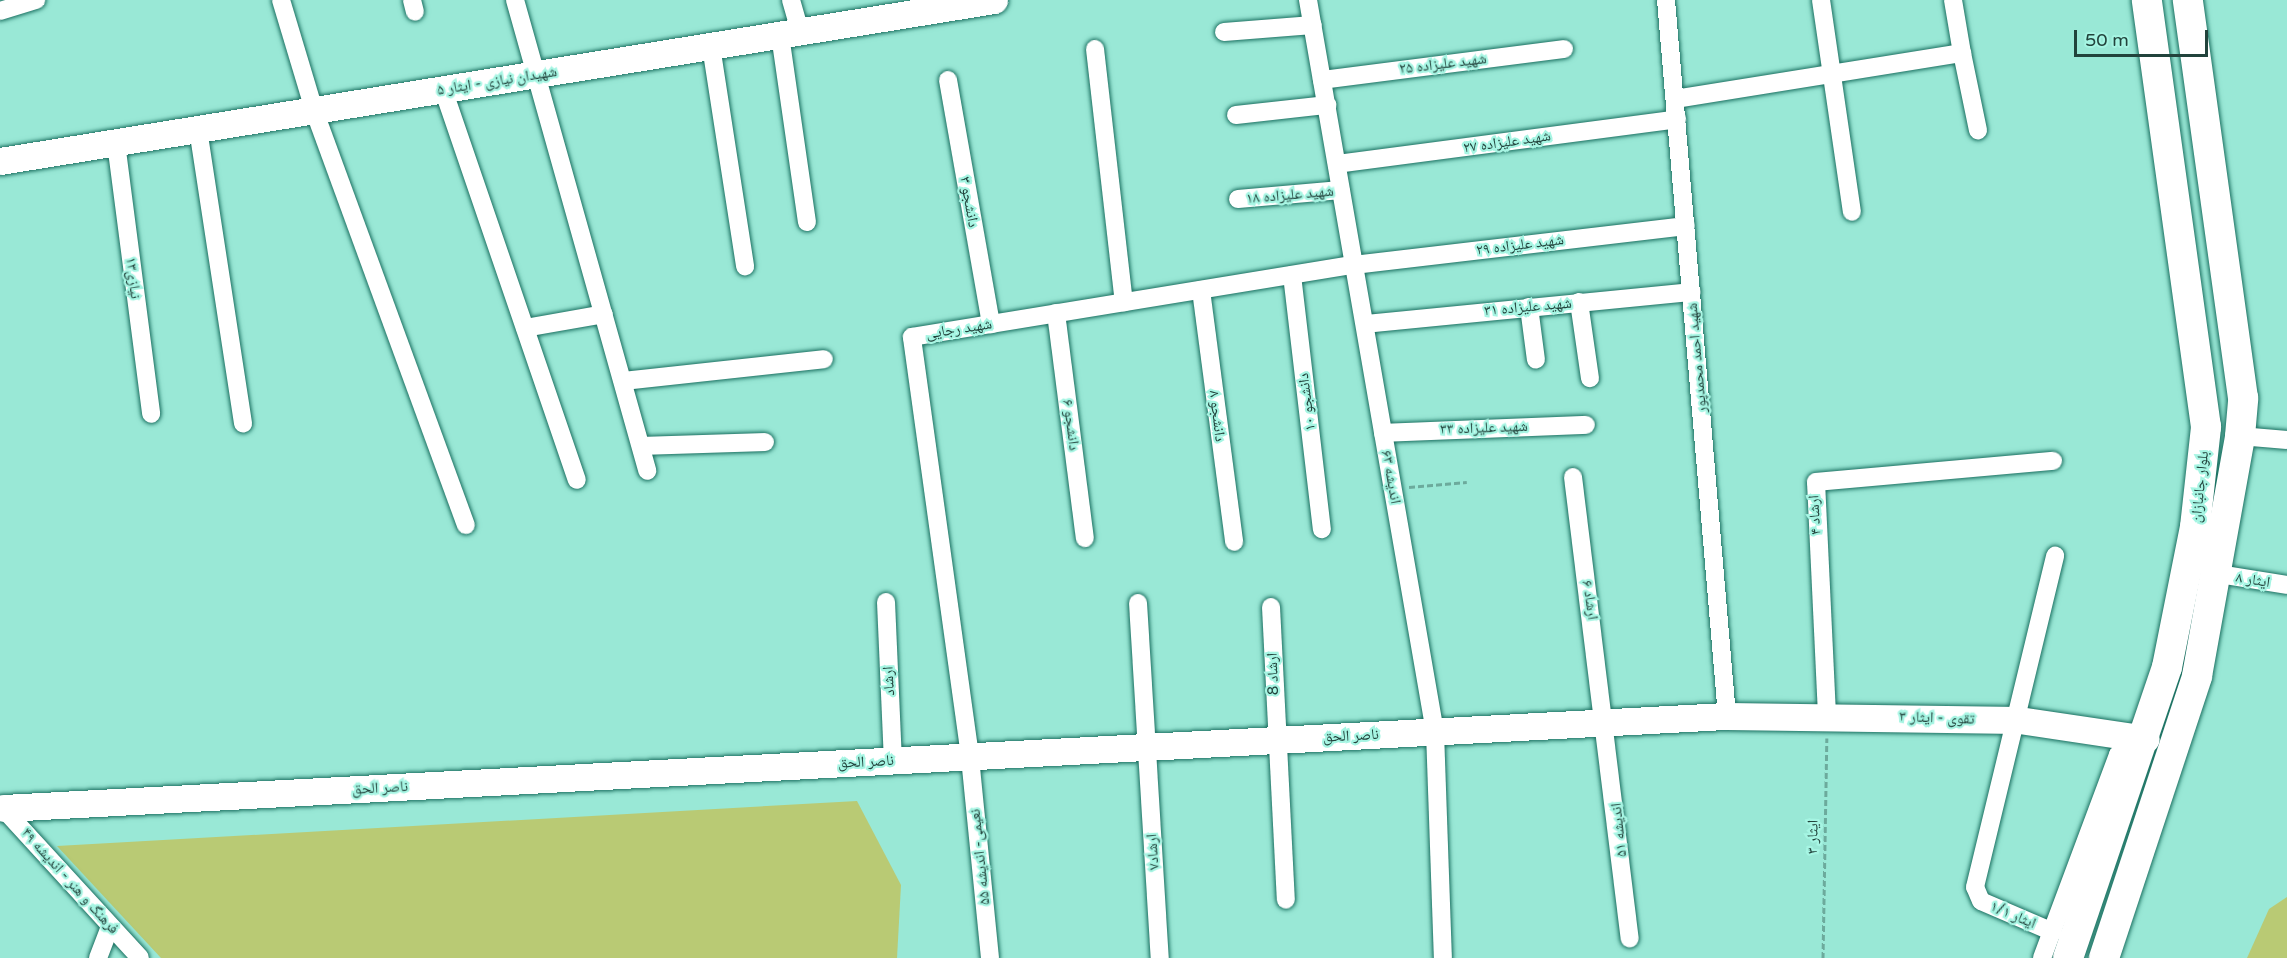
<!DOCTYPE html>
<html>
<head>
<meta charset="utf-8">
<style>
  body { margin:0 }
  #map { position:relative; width:2287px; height:958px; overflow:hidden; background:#99e8d6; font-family:"Varela Round","Noto Naskh Arabic",sans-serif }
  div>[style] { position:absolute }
  .green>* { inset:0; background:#b9ca74 }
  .path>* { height:3px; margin-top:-1.5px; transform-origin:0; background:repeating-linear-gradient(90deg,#6caa9c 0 6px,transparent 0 9px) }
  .roads { filter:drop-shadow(0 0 2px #1b7061) drop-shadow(0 0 2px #1b7061) }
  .street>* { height:18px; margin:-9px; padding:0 9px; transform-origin:9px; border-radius:9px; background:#fff }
  .secondary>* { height:27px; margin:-13.5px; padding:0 13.5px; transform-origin:13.5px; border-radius:13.5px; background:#fff }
  .primary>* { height:30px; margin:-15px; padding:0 15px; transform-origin:15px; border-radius:15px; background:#fff }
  span { translate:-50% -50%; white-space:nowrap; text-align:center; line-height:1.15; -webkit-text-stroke:4.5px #a6f5e3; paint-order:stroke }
  .street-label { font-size:15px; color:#22433c }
  .scale { position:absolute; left:2074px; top:30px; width:134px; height:27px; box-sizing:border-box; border:3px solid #22433c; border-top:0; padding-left:8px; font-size:18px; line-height:21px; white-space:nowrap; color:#22433c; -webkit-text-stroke:4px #a6f5e3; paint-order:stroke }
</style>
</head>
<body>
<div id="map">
  <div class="green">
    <i style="clip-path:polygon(857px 801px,901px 885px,897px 958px,161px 958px,57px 846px)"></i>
    <i style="clip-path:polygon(2287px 897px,2287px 958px,2247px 958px,2269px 909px)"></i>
  </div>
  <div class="path">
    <i style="left:1409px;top:487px;width:58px;rotate:-4.9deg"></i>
    <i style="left:1823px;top:958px;width:220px;rotate:-89deg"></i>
  </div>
  <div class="roads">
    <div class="street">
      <i style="left:281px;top:0;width:115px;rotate:73.3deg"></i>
      <i style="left:314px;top:110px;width:442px;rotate:69.9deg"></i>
      <i style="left:412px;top:0;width:12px;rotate:76deg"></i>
      <i style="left:515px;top:0;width:489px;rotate:74.3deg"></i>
      <i style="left:791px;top:0;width:32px;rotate:74deg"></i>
      <i style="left:1308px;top:0;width:743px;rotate:80.16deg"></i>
      <i style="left:1435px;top:732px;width:226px;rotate:88deg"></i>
      <i style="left:1666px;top:0;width:719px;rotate:85.13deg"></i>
      <i style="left:1821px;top:0;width:214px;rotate:81.7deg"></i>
      <i style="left:1953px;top:0;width:54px;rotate:80.4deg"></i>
      <i style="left:0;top:11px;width:38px;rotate:-17deg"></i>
      <i style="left:1224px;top:32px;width:89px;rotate:-4.5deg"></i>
      <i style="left:780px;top:35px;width:189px;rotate:81.8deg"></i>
      <i style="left:711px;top:46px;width:223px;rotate:81.2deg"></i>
      <i style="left:1095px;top:49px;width:255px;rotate:83.5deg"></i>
      <i style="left:948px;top:80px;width:248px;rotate:80deg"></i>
      <i style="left:1322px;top:80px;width:244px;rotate:-7.3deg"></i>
      <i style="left:443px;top:89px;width:413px;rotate:71.1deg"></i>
      <i style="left:1675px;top:99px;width:291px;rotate:-9.1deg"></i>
      <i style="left:1962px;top:53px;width:79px;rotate:78.3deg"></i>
      <i style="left:1236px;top:115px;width:92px;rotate:-6.3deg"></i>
      <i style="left:198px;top:129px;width:298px;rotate:81.3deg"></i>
      <i style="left:116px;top:143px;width:273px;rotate:82.6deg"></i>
      <i style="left:1337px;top:164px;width:343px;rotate:-7.5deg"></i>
      <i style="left:1238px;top:199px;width:103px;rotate:-5deg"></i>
      <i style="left:1292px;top:275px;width:256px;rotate:83.3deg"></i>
      <i style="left:1201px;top:290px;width:254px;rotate:82.5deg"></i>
      <i style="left:1579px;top:302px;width:77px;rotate:81.8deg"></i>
      <i style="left:1529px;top:307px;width:53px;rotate:82.5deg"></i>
      <i style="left:1056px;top:313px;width:227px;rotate:82.7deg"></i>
      <i style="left:1365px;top:324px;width:328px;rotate:-5.6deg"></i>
      <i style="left:525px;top:328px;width:80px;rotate:-10deg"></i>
      <i style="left:623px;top:381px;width:202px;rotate:-6.2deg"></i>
      <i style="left:1383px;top:433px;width:203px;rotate:-2.3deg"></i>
      <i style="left:2240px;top:436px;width:47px;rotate:4.9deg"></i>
      <i style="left:641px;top:446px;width:124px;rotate:-1.8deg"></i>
      <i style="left:1573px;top:477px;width:465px;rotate:83deg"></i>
      <i style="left:2219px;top:574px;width:69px;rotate:9.2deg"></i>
      <i style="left:886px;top:602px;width:158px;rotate:87.5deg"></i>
      <i style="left:1138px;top:603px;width:356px;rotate:86.5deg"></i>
      <i style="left:1271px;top:607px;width:293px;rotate:87.1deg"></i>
      <i style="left:1827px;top:715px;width:233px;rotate:-92.7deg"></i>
      <i style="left:1816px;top:482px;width:238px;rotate:-5.1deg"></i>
      <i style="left:0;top:805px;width:207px;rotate:47.5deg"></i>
      <i style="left:2053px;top:932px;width:78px;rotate:-156.7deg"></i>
      <i style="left:1981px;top:901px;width:15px;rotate:-113deg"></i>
      <i style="left:1975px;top:887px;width:341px;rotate:-76.4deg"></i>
      <i style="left:98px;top:958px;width:34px;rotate:-69deg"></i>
      <i style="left:990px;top:958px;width:203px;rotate:-95.7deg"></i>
      <i style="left:970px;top:756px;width:423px;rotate:-97.9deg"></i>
      <i style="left:912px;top:337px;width:448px;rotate:-9.3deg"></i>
      <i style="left:1354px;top:265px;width:334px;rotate:-6.7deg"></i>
      <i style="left:2042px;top:958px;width:217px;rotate:-69.5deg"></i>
      <i style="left:2118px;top:755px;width:31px;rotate:-32deg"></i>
    </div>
    <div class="secondary">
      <i style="left:0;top:161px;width:1007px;rotate:-9.2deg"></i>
      <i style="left:4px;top:808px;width:1725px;rotate:-3.06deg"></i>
      <i style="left:1727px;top:716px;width:292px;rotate:0.8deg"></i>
      <i style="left:2019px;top:720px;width:128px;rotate:8.5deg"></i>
    </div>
    <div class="primary">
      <i style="left:2068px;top:958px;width:307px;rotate:-71.2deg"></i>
      <i style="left:2167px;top:667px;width:143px;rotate:-78.7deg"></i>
      <i style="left:2195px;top:527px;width:101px;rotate:-83.7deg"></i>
      <i style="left:2206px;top:427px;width:431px;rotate:-97.9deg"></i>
      <i style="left:2104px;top:958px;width:297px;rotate:-71.7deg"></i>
      <i style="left:2197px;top:676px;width:244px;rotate:-79.8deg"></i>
      <i style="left:2240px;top:436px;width:38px;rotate:-85deg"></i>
      <i style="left:2243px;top:398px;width:402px;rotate:-97.9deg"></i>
    </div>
  </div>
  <div class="street-label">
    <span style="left:1443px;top:64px;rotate:-7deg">شهید علیزاده ۲۵</span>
    <span style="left:497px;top:81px;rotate:-9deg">شهیدان نیازی - ایثار ۵</span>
    <span style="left:1507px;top:142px;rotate:-8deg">شهید علیزاده ۲۷</span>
    <span style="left:1290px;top:195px;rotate:-5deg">شهید علیزاده ۱۸</span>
    <span style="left:969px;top:202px;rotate:80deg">دانشجو ۳</span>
    <span style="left:1520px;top:245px;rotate:-7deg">شهید علیزاده ۲۹</span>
    <span style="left:133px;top:278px;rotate:83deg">نیازی۱۳</span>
    <span style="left:1528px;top:307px;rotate:-5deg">شهید علیزاده ۳۱</span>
    <span style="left:959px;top:329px;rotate:-9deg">شهید رجایی</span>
    <span style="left:1697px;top:358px;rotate:-95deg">شهید احمد محمدپور</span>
    <span style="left:1307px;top:402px;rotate:-97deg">دانشجو ۱۰</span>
    <span style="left:1217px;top:416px;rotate:83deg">دانشجو ۸</span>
    <span style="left:1071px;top:425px;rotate:83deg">دانشجو ۶</span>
    <span style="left:1484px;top:428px;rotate:-2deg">شهید علیزاده ۳۳</span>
    <span style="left:1391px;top:477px;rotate:80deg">اندیشه ۶۳</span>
    <span style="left:2200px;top:487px;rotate:-84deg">بلوار جانبازان</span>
    <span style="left:1815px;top:515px;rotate:-93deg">ارشاد ۴</span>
    <span style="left:2253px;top:580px;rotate:9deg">ایثار ۸</span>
    <span style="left:1590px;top:600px;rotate:82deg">ارشاد ۶</span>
    <span style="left:1273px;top:674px;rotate:-92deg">ارشاد 8</span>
    <span style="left:889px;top:681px;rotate:-93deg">ارشاد</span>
    <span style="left:1937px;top:718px;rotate:2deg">تقوی - ایثار ۳</span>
    <span style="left:1351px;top:736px;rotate:-3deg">ناصر الحق</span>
    <span style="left:866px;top:762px;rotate:-3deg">ناصر الحق</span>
    <span style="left:380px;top:788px;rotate:-3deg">ناصر الحق</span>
    <span style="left:1619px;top:830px;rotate:-96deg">اندیشه ۵۱</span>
    <span style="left:1813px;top:837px;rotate:-89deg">ایثار ۳</span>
    <span style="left:1153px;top:852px;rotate:-94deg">ارشاد۷</span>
    <span style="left:980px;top:857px;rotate:-96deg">نعیمی- اندیشه ۵۵</span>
    <span style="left:70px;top:881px;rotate:48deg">فرهنگ و هنر - اندیشه ۴۹</span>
    <span style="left:2013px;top:915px;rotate:23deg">ایثار ۱/۱</span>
  </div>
  <div class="scale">50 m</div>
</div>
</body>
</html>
